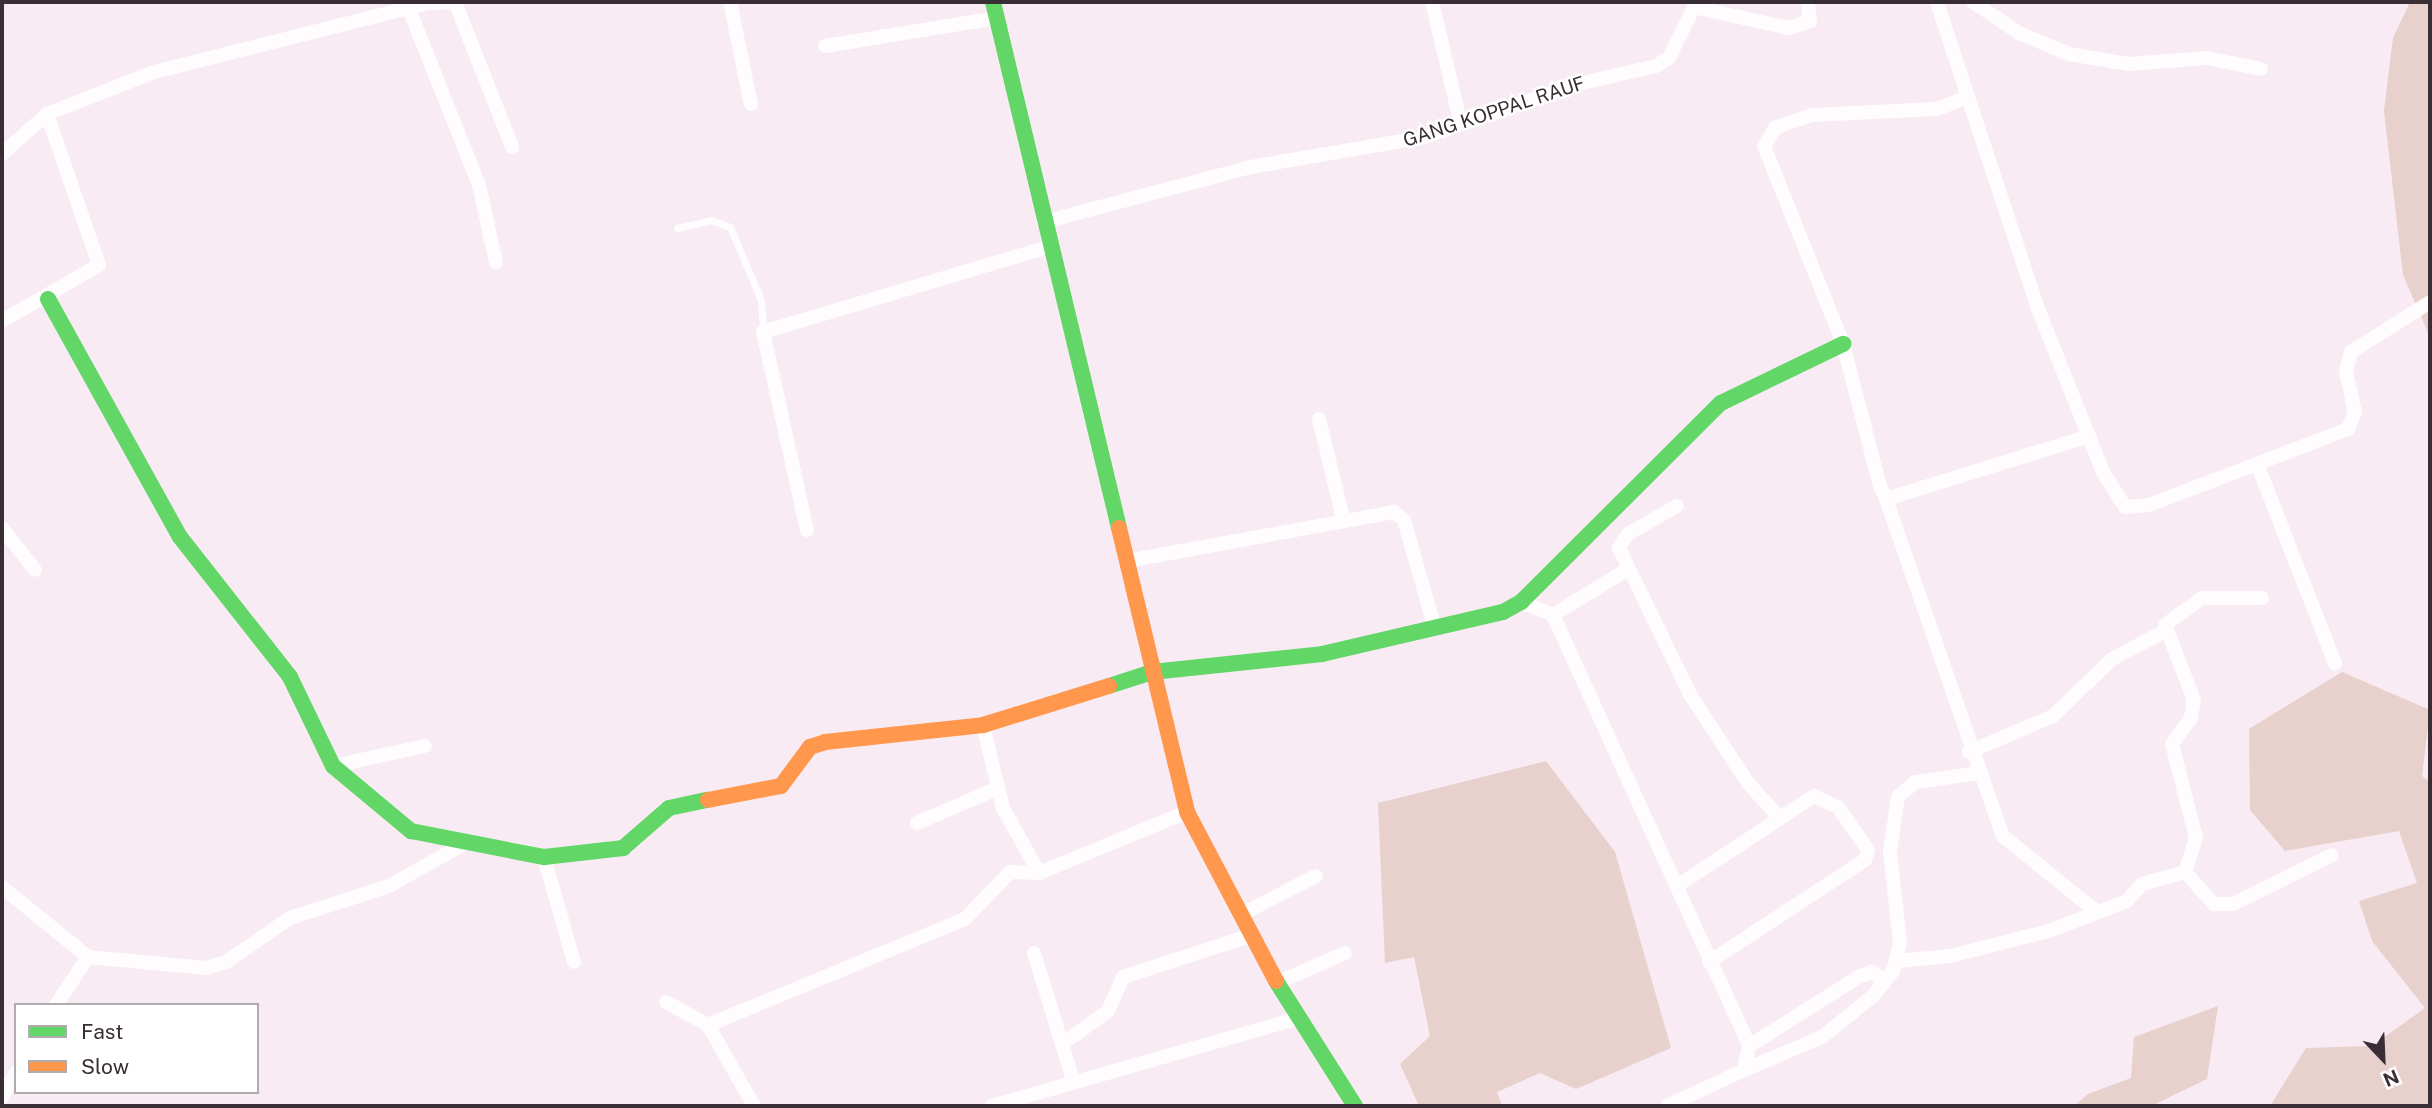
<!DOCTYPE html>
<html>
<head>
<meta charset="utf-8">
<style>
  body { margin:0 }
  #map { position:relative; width:2432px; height:1108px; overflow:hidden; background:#f8ebf3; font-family:"Public Sans",sans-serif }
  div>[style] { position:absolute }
  .green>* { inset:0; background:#e8d0cc }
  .lane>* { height:7px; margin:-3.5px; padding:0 3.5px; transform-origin:3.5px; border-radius:3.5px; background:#fefcfd }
  .street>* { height:14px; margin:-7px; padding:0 7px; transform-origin:7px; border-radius:7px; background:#fefcfd }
  .fast>* { height:16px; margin:-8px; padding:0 8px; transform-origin:8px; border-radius:8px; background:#63d668 }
  .slow>* { height:16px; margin:-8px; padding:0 8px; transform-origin:8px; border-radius:8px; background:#ff974d }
  span { translate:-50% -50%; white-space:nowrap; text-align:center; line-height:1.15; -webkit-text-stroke:5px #fff; paint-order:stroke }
  .street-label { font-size:19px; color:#3a2e36 }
  .frame { position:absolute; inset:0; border:4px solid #3a2e36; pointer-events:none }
  .legend { position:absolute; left:14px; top:1003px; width:245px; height:91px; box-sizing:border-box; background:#fff; border:2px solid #b0abaf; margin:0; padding:9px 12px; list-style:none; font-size:21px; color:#3a2e36 }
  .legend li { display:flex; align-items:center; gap:14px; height:35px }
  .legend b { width:35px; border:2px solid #b0abaf }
  .north { position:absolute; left:2348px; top:1024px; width:70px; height:70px; -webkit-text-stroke:5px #fff; paint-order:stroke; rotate:157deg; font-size:19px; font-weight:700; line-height:28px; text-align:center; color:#3a2e36 }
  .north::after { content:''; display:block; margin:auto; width:24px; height:32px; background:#3a2e36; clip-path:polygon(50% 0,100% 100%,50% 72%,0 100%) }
</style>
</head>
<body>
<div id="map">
  <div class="green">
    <i style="clip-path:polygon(2410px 2px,2430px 2px,2430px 337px,2403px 275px,2384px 111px,2393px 38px)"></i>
    <i style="clip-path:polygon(2342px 672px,2430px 710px,2422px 776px,2430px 782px,2430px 1106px,2270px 1106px,2306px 1048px,2372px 1046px,2425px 1008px,2372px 941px,2359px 901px,2417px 883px,2399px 831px,2285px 851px,2250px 810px,2249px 729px)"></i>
    <i style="clip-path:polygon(1546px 761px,1615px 852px,1671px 1048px,1576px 1089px,1540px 1073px,1497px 1092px,1502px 1106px,1419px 1106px,1400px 1064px,1430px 1036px,1414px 957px,1385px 963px,1378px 803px)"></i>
    <i style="clip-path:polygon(2218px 1006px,2207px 1079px,2151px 1106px,2074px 1106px,2088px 1094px,2131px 1078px,2134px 1037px)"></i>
  </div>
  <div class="lane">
    <i style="left:677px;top:228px;width:35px;rotate:-13deg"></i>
    <i style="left:711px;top:220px;width:20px;rotate:20deg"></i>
    <i style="left:730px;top:227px;width:79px;rotate:67deg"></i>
    <i style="left:761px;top:300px;width:32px;rotate:86deg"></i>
  </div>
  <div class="street">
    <i style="left:455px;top:2px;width:156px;rotate:68.5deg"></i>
    <i style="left:730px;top:2px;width:104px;rotate:78.4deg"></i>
    <i style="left:1432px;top:2px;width:126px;rotate:76.7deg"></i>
    <i style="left:1937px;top:2px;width:100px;rotate:71.9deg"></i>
    <i style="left:1968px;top:97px;width:34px;rotate:159deg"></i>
    <i style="left:1936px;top:109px;width:124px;rotate:177.2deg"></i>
    <i style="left:1812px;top:115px;width:39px;rotate:161deg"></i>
    <i style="left:1775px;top:128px;width:21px;rotate:121deg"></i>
    <i style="left:1764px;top:146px;width:213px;rotate:68.2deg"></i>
    <i style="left:1843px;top:344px;width:147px;rotate:75.4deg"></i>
    <i style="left:1880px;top:486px;width:14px;rotate:65deg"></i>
    <i style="left:1886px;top:499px;width:213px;rotate:-17.2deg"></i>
    <i style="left:1973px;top:2px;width:55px;rotate:34deg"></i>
    <i style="left:2019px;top:33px;width:54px;rotate:22.8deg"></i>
    <i style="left:2069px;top:54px;width:61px;rotate:9.5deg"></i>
    <i style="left:2129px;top:64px;width:78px;rotate:-4.4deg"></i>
    <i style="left:2207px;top:58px;width:55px;rotate:11.5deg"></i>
    <i style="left:409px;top:9px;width:189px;rotate:68.3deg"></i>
    <i style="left:479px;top:185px;width:79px;rotate:77.6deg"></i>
    <i style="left:825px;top:46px;width:173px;rotate:-9.3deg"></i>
    <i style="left:1968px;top:97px;width:220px;rotate:71.7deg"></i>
    <i style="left:2037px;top:306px;width:179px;rotate:68.3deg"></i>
    <i style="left:2103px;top:472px;width:41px;rotate:57.8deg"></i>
    <i style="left:2125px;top:507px;width:24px;rotate:-5deg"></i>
    <i style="left:2149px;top:505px;width:213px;rotate:-20.9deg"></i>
    <i style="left:2348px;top:429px;width:18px;rotate:-68deg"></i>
    <i style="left:2355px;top:412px;width:42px;rotate:-102.4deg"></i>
    <i style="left:2346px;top:371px;width:20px;rotate:-75deg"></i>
    <i style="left:2351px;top:352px;width:93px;rotate:-32.3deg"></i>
    <i style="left:2px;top:154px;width:60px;rotate:-41.6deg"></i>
    <i style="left:47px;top:114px;width:115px;rotate:-21.4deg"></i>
    <i style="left:154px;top:72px;width:283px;rotate:-14.1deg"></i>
    <i style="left:428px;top:3px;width:28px;rotate:-2deg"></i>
    <i style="left:1044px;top:222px;width:214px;rotate:-14.9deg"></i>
    <i style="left:1251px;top:167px;width:176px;rotate:-9.8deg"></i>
    <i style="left:1424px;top:137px;width:163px;rotate:-19deg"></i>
    <i style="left:1578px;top:84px;width:80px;rotate:-13deg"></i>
    <i style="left:1656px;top:66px;width:15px;rotate:-32deg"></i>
    <i style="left:1669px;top:58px;width:57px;rotate:-63.9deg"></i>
    <i style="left:1694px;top:7px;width:97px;rotate:12.5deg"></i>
    <i style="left:1789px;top:28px;width:22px;rotate:-18deg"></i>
    <i style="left:1810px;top:21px;width:19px;rotate:-96deg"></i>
    <i style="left:2px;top:321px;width:112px;rotate:-30deg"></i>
    <i style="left:99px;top:265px;width:160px;rotate:-109deg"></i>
    <i style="left:1319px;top:419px;width:102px;rotate:76.4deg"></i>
    <i style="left:2258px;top:466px;width:212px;rotate:68.7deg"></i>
    <i style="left:1886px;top:499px;width:357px;rotate:70.9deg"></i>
    <i style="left:2003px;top:836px;width:121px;rotate:39deg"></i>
    <i style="left:1677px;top:506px;width:56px;rotate:150.3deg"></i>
    <i style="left:1628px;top:534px;width:17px;rotate:123deg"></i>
    <i style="left:1619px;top:548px;width:165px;rotate:64.1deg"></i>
    <i style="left:1691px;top:696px;width:104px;rotate:56.8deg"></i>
    <i style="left:1748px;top:783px;width:46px;rotate:47.6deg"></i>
    <i style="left:2px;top:528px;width:53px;rotate:51.8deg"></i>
    <i style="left:807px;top:530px;width:203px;rotate:-102.5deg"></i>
    <i style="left:763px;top:332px;width:298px;rotate:-16.6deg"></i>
    <i style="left:1127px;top:561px;width:271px;rotate:-10.4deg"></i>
    <i style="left:1394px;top:512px;width:13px;rotate:39deg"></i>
    <i style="left:1404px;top:520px;width:113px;rotate:74.1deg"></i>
    <i style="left:1521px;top:602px;width:35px;rotate:22deg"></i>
    <i style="left:1553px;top:615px;width:473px;rotate:65.5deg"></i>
    <i style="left:1749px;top:1046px;width:25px;rotate:102deg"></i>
    <i style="left:1744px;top:1070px;width:85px;rotate:154.9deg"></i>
    <i style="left:1553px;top:615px;width:88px;rotate:-31.5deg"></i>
    <i style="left:983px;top:725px;width:85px;rotate:76.5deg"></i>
    <i style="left:1003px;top:808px;width:74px;rotate:61deg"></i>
    <i style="left:1969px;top:752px;width:91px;rotate:-23.2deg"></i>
    <i style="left:2053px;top:716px;width:82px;rotate:-44deg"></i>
    <i style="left:2112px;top:659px;width:60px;rotate:-27.8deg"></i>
    <i style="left:333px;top:766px;width:94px;rotate:-12.3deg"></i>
    <i style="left:917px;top:823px;width:86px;rotate:-23.3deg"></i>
    <i style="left:544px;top:857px;width:109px;rotate:74.1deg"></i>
    <i style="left:2185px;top:872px;width:36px;rotate:-72deg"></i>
    <i style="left:2196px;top:838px;width:97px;rotate:-104.3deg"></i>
    <i style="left:2172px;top:744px;width:32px;rotate:-54deg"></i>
    <i style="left:2191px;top:718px;width:18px;rotate:-81deg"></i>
    <i style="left:2194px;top:700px;width:80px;rotate:-111.1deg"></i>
    <i style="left:2165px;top:625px;width:46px;rotate:-36.1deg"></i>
    <i style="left:2202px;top:598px;width:60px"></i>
    <i style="left:1677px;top:886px;width:164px;rotate:-33.3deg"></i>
    <i style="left:1814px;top:796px;width:26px;rotate:25deg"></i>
    <i style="left:1838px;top:807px;width:52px;rotate:55.1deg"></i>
    <i style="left:1868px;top:850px;width:10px;rotate:107deg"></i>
    <i style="left:1865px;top:860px;width:186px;rotate:146.8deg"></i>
    <i style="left:2px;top:887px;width:111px;rotate:39.1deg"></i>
    <i style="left:1242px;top:914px;width:83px;rotate:-27.2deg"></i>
    <i style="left:1034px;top:953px;width:136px;rotate:72.9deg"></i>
    <i style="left:1898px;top:961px;width:52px;rotate:-5.5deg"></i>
    <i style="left:1950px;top:956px;width:102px;rotate:-14.2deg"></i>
    <i style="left:2049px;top:931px;width:84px;rotate:-21deg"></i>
    <i style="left:2127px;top:901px;width:23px;rotate:-49deg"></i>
    <i style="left:2142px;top:884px;width:45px;rotate:-15.6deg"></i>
    <i style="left:2185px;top:872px;width:43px;rotate:47.8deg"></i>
    <i style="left:2214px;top:904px;width:19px"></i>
    <i style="left:2233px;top:904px;width:110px;rotate:-26.3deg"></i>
    <i style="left:1277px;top:983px;width:74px;rotate:-23.8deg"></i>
    <i style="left:666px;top:1002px;width:48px;rotate:28.7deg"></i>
    <i style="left:708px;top:1025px;width:93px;rotate:60.4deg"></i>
    <i style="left:56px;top:1005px;width:58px;rotate:-56.3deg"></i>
    <i style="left:88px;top:957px;width:119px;rotate:5.3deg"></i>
    <i style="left:206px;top:968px;width:21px;rotate:-17deg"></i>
    <i style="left:226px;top:962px;width:78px;rotate:-34.5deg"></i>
    <i style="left:290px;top:918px;width:104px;rotate:-17.9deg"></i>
    <i style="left:389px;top:886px;width:84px;rotate:-29.3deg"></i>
    <i style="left:708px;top:1025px;width:278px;rotate:-22.4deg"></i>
    <i style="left:965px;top:919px;width:65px;rotate:-46.2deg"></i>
    <i style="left:1010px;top:872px;width:29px;rotate:2deg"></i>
    <i style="left:1039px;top:873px;width:160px;rotate:-22.4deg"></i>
    <i style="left:1062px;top:1044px;width:57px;rotate:-35.7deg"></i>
    <i style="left:1108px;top:1011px;width:37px;rotate:-66deg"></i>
    <i style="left:1123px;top:977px;width:136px;rotate:-18deg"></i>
    <i style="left:1749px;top:1046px;width:131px;rotate:-32.2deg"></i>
    <i style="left:1860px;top:976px;width:13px;rotate:-18deg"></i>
    <i style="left:1872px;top:972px;width:15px;rotate:32deg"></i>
    <i style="left:1744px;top:1070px;width:85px;rotate:-22.9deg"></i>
    <i style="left:1822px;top:1037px;width:65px;rotate:-38.8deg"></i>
    <i style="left:1873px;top:996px;width:32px;rotate:-51deg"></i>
    <i style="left:1893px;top:971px;width:30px;rotate:-76deg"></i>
    <i style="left:1900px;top:942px;width:91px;rotate:-96.3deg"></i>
    <i style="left:1890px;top:852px;width:56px;rotate:-81.7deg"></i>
    <i style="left:1898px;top:797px;width:23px;rotate:-41deg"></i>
    <i style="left:1915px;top:782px;width:66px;rotate:-7.9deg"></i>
    <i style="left:2px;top:1097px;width:28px;rotate:-60deg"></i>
    <i style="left:992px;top:1106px;width:316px;rotate:-16deg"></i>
  </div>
  <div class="fast">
    <i style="left:993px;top:2px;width:541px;rotate:76.53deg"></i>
    <i style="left:48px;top:299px;width:272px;rotate:61deg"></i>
    <i style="left:180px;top:537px;width:178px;rotate:51.8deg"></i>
    <i style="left:290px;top:677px;width:99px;rotate:64.2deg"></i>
    <i style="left:333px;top:766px;width:102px;rotate:39.8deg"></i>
    <i style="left:411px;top:831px;width:136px;rotate:11.1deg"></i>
    <i style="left:544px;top:857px;width:80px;rotate:-6.5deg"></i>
    <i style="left:623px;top:848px;width:61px;rotate:-41deg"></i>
    <i style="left:669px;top:808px;width:40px;rotate:-12deg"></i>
    <i style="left:1109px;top:686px;width:45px;rotate:-18deg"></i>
    <i style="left:1152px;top:672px;width:171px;rotate:-6deg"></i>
    <i style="left:1322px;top:654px;width:186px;rotate:-13.1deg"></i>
    <i style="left:1503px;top:612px;width:21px;rotate:-29deg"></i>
    <i style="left:1521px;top:602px;width:282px;rotate:-44.9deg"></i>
    <i style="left:1721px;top:403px;width:136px;rotate:-25.8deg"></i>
    <i style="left:1276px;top:981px;width:148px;rotate:57.7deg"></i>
  </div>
  <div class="slow">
    <i style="left:1119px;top:528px;width:292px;rotate:76.5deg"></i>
    <i style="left:1187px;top:812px;width:191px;rotate:62.2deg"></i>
    <i style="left:708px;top:800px;width:74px;rotate:-10.9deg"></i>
    <i style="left:781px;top:786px;width:49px;rotate:-53.4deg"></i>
    <i style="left:810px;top:747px;width:16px;rotate:-18deg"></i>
    <i style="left:825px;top:742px;width:159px;rotate:-6.1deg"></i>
    <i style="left:983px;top:725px;width:132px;rotate:-17.2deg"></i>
  </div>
  <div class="street-label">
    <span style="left:1494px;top:112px;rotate:-18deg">GANG KOPPAL RAUF</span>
  </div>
  <div class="frame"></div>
  <ul class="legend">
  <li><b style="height:9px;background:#63d668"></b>Fast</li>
  <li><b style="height:9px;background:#ff974d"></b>Slow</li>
  </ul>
  <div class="north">N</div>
</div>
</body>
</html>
